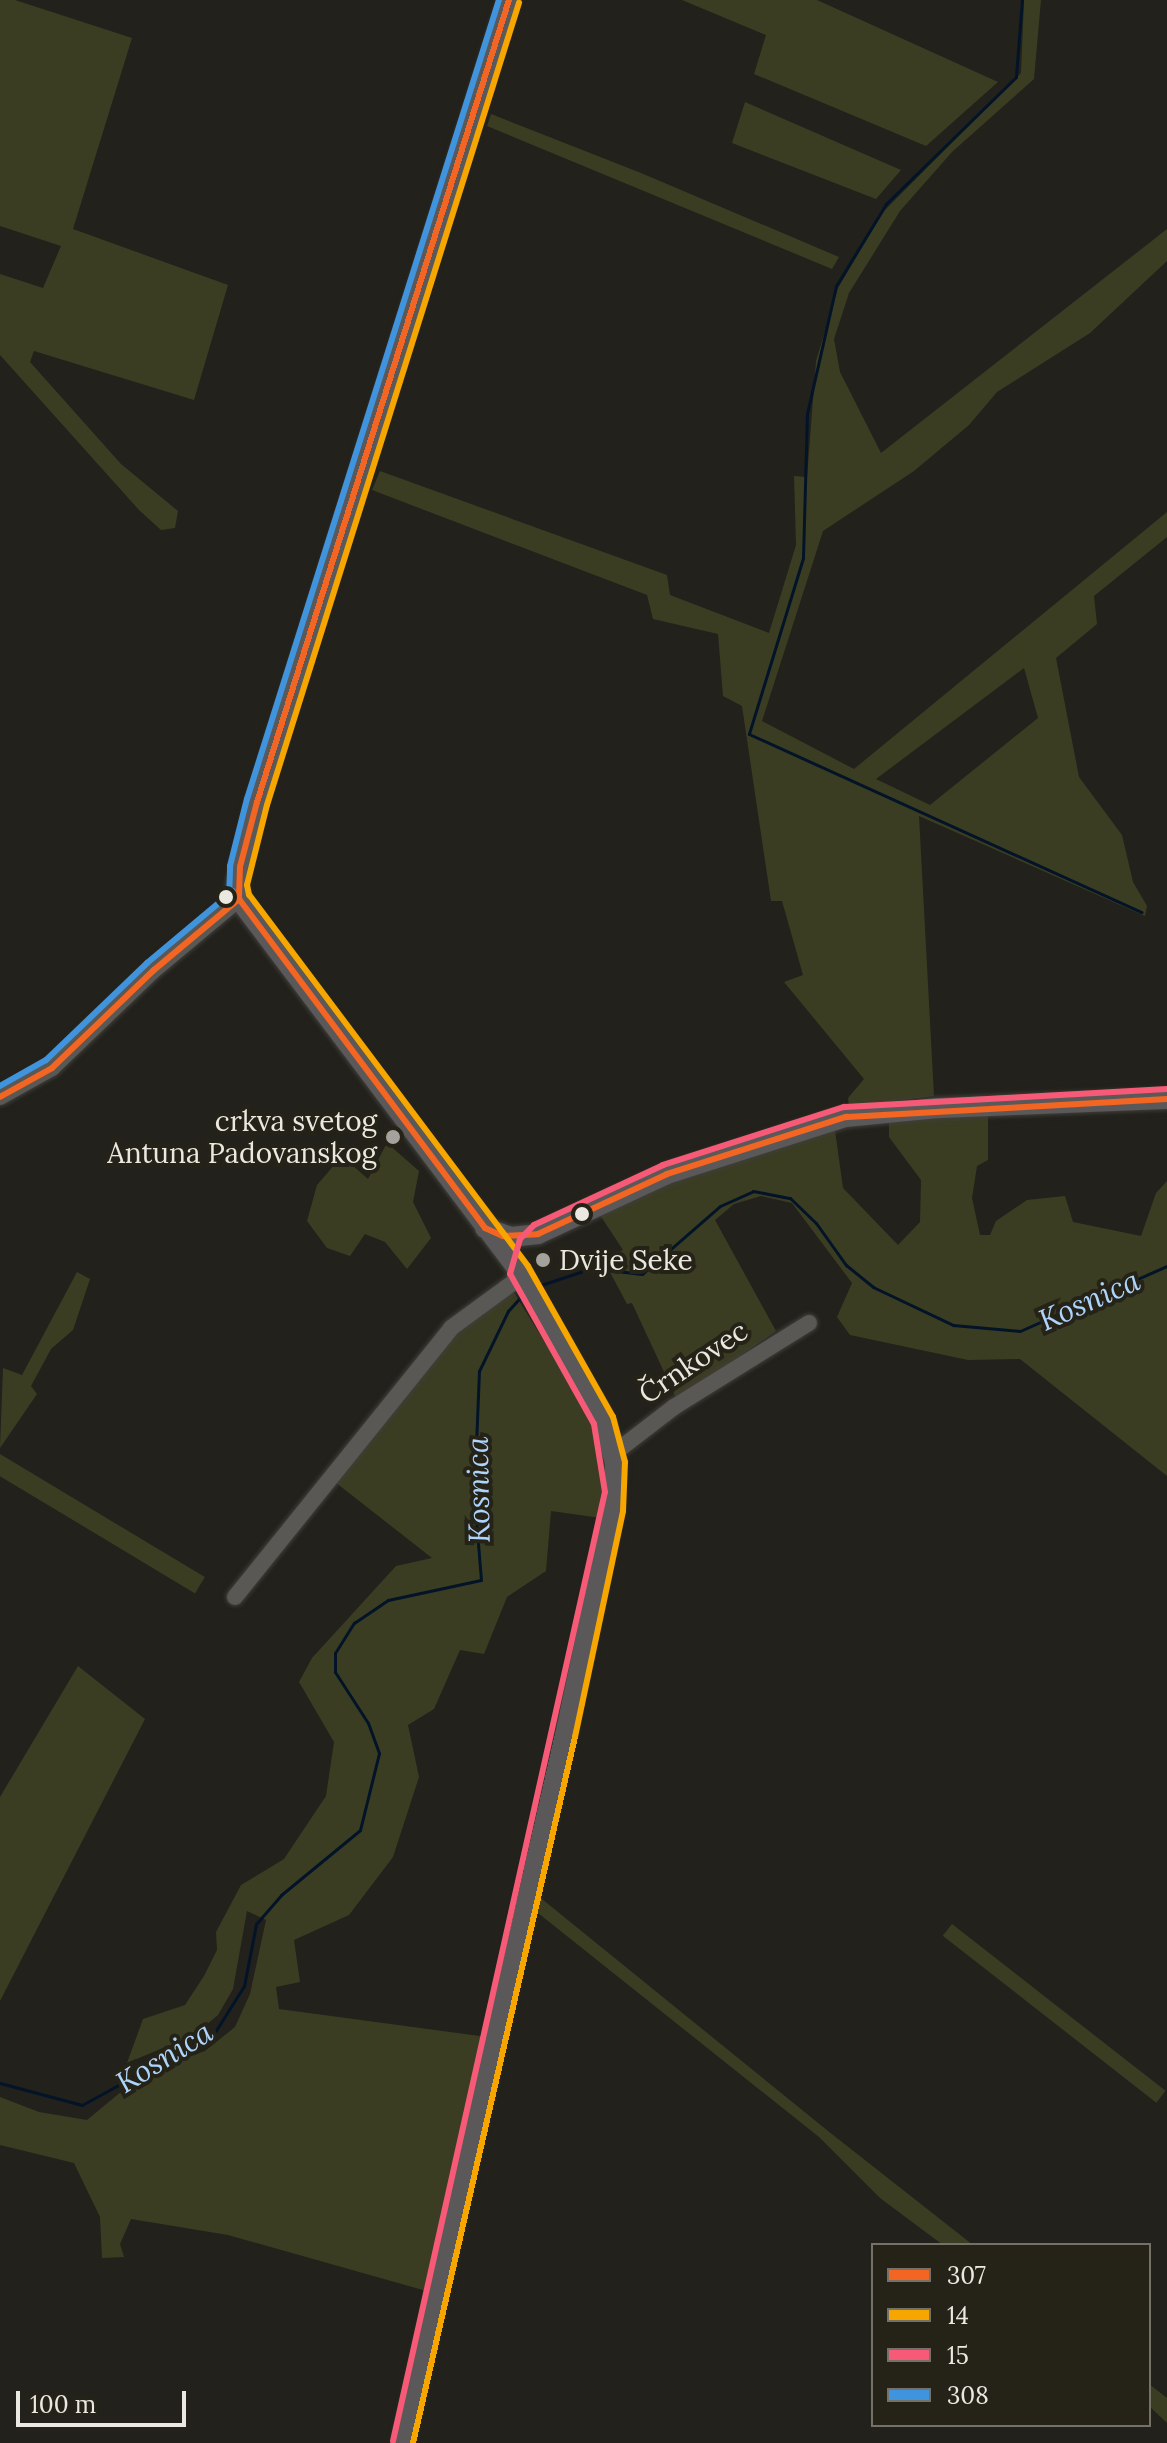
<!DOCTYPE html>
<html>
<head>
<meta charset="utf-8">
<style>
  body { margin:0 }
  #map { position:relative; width:1167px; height:2443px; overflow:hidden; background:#22211b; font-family:Lora,serif }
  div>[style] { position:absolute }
  .green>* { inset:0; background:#3b3d23; transform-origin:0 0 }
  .stream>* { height:3px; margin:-1.5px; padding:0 1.5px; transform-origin:1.5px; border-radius:1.5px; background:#031428 }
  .roads { filter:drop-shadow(0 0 2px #403e3a) drop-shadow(0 0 2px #403e3a) }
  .minor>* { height:16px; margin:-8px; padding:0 8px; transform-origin:8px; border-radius:8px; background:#595854 }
  .major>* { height:20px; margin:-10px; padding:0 10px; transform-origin:10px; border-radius:10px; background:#5a5859 }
  .bus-1>* { height:6px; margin:-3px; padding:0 3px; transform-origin:3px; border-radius:3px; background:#f26522 }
  .bus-2>* { height:6px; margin:-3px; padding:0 3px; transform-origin:3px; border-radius:3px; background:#f7a600 }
  .bus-3>* { height:6px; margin:-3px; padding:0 3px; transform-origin:3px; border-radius:3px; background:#f75a77 }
  .bus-4>* { height:6px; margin:-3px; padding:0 3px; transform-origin:3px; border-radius:3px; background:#4094de }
  .dots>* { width:22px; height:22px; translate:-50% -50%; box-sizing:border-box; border:4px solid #252318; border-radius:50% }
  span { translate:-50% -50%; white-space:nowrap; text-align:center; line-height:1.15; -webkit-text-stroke:8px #252318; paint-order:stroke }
  .poi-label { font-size:28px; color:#eae8e1 }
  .right { translate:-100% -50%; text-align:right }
  .left { translate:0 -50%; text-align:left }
  .street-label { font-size:28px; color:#eae8e1 }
  .water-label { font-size:30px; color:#aed4fb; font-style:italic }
  .legend { position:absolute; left:871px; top:2243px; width:280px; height:184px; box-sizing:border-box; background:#252318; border:2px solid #747268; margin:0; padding:10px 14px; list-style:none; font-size:24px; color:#eae8e1 }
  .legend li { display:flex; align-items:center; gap:16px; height:40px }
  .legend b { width:40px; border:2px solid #747268 }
  .scale { position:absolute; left:16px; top:2391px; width:170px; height:36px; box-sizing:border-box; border:4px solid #eae8e1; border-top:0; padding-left:10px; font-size:24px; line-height:28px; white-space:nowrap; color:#eae8e1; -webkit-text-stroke:6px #252318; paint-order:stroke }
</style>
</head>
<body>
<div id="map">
  <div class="green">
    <i style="clip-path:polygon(0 0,15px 0,132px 38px,73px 229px,228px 285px,194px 400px,34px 351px,30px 362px,121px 464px,178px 511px,175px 528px,161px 530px,139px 510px,0 355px,0 274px,43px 288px,61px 246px,0 226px)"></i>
    <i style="clip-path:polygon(682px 0,817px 0,998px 82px,926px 146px,754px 74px,766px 35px)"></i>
    <i style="clip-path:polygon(evenodd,1024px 0,1041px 0,1034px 79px,952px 152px,900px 211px,849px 293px,834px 339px,840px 372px,881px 453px,1167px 229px,1167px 261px,1090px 333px,997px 392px,969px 425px,914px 471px,823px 531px,762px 721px,854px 769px,1167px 512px,1167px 537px,1094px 596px,1097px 624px,1056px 658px,1079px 777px,1122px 835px,1133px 882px,1147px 906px,1145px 916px,919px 816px,934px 1096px,849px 1107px,848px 1098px,864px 1079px,784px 982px,803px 975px,782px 901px,771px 901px,742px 706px,723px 696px,718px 634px,653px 619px,647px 595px,372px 490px,380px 471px,667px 575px,670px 595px,769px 633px,796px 545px,794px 476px,807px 477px,816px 361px,838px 288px,883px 212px,1021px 73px,1024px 0,1024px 668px,1038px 718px,930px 805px,876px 779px,1024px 668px)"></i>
    <i style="clip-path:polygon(745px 102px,901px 170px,876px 199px,732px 143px)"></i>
    <i style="clip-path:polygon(491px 114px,641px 173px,839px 257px,832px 269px,487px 126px)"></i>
    <i style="clip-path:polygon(988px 1113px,988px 1160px,977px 1166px,972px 1198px,980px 1235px,990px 1235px,996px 1221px,1027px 1200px,1065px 1196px,1073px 1222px,1141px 1236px,1156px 1193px,1167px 1181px,1167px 1476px,1020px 1359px,968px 1360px,850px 1335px,837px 1317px,852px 1283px,792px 1203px,761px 1196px,734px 1204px,715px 1220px,776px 1331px,677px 1400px,632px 1303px,627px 1304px,603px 1259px,623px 1250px,596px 1209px,834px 1123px,843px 1188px,898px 1245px,920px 1222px,921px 1180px,889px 1137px,889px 1116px)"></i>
    <i style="clip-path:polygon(387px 1143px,419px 1171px,413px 1202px,431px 1238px,407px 1269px,385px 1242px,365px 1234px,350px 1256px,327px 1248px,307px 1221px,317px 1185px,342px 1156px,368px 1179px)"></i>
    <i style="clip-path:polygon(77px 1272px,90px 1279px,73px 1330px,51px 1349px,31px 1386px,37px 1394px,0 1448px,3px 1368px,22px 1375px)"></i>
    <i style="clip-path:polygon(513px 1291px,590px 1415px,602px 1448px,607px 1496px,601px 1518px,551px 1511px,546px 1571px,507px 1597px,484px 1654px,460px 1650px,434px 1709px,408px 1725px,419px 1777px,393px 1857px,349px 1915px,294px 1940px,300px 1982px,276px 1987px,279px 2009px,487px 2037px,430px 2292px,228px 2235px,131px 2219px,120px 2244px,124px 2257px,102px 2258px,100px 2217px,74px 2163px,0 2145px,0 2097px,39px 2112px,87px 2120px,145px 2072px,205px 2051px,235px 2027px,250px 1994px,266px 1920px,247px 1911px,233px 1989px,218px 2015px,194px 2035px,127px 2063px,143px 2019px,185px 2005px,204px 1976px,217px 1950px,216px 1932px,241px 1885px,284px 1859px,326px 1796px,334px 1742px,299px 1682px,312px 1658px,396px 1566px,432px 1558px,335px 1482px,430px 1362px,464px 1326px)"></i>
    <i style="left:0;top:1454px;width:239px;height:19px;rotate:31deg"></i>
    <i style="clip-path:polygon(78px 1666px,145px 1719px,0 2001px,0 1797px)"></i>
    <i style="clip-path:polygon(537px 1895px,828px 2131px,973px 2245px,943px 2245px,880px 2198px,819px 2137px,533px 1909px)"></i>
    <i style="left:952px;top:1924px;width:271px;height:15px;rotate:38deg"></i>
    <i style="clip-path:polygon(1149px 2384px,1167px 2398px,1167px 2423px,1149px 2406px)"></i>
  </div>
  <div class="stream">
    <i style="left:1022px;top:0;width:77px;rotate:94.5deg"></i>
    <i style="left:1016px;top:77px;width:182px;rotate:135.7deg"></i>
    <i style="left:886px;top:204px;width:96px;rotate:121.4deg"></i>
    <i style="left:836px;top:286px;width:131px;rotate:102.8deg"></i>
    <i style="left:807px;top:414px;width:144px;rotate:91.6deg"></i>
    <i style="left:803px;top:558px;width:184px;rotate:107.1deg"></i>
    <i style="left:749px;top:734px;width:431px;rotate:24.4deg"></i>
    <i style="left:538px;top:1286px;width:57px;rotate:-18.4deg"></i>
    <i style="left:592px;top:1268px;width:50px;rotate:6.8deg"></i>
    <i style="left:642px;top:1274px;width:103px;rotate:-41.1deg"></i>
    <i style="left:720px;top:1206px;width:36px;rotate:-24deg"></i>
    <i style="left:753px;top:1191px;width:38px;rotate:11deg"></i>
    <i style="left:790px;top:1198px;width:36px;rotate:44deg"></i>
    <i style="left:816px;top:1223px;width:52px;rotate:54.5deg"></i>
    <i style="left:846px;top:1265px;width:35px;rotate:39deg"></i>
    <i style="left:873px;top:1287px;width:89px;rotate:25.4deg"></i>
    <i style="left:953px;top:1325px;width:67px;rotate:5.1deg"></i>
    <i style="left:1020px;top:1331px;width:161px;rotate:-23.9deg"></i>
    <i style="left:0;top:2083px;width:85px;rotate:15deg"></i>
    <i style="left:82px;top:2105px;width:152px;rotate:-28.8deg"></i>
    <i style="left:215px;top:2032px;width:54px;rotate:-57.8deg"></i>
    <i style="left:244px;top:1986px;width:63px;rotate:-79deg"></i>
    <i style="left:256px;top:1924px;width:38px;rotate:-49deg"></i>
    <i style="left:281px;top:1895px;width:102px;rotate:-39.4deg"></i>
    <i style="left:360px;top:1830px;width:79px;rotate:-76.1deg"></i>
    <i style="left:379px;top:1753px;width:32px;rotate:-110deg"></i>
    <i style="left:368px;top:1723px;width:61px;rotate:-122.9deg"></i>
    <i style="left:335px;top:1672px;width:19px;rotate:-90deg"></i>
    <i style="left:335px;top:1653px;width:36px;rotate:-58deg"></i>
    <i style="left:354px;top:1623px;width:41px;rotate:-34.1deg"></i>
    <i style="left:388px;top:1600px;width:95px;rotate:-12.1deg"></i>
    <i style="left:481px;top:1580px;width:85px;rotate:-94.7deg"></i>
    <i style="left:474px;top:1495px;width:124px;rotate:-87.7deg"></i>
    <i style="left:479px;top:1371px;width:67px;rotate:-64.2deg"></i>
    <i style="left:508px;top:1311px;width:24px;rotate:-48deg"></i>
  </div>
  <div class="roads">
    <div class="minor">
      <i style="left:0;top:1097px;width:60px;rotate:-29.1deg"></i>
      <i style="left:52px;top:1068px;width:141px;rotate:-43.9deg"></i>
      <i style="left:154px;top:970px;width:111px;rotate:-39.9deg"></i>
      <i style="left:613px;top:1454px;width:77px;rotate:-37.6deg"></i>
      <i style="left:674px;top:1407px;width:159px;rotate:-31.9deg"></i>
      <i style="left:235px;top:1597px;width:345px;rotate:-51.2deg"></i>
      <i style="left:451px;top:1328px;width:88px;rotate:-36.2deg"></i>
    </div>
    <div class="major">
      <i style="left:485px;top:1228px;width:28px;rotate:19deg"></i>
      <i style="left:511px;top:1237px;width:27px;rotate:-6deg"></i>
      <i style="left:538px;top:1234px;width:142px;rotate:-24.9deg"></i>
      <i style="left:667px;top:1174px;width:188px;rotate:-17.7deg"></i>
      <i style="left:846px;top:1117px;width:92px;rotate:-5.6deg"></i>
      <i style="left:938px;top:1108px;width:229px;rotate:-2.3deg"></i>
      <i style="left:403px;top:2443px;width:726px;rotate:-77.11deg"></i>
      <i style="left:565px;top:1735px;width:231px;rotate:-78deg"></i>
      <i style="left:613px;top:1509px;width:45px;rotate:-87.5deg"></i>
      <i style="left:615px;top:1464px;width:44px;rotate:-104.3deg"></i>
      <i style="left:604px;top:1421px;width:172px;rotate:-119.5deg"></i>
      <i style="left:519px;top:1271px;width:466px;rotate:-127deg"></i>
      <i style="left:239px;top:899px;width:15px;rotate:-98deg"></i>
      <i style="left:237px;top:884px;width:84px;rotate:-76.3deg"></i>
      <i style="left:257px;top:802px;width:841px;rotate:-72.56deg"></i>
    </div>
  </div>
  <div class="bus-1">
    <i style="left:509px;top:0;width:841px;rotate:107.44deg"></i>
    <i style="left:257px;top:802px;width:67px;rotate:104.7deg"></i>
    <i style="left:240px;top:867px;width:32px;rotate:92deg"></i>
    <i style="left:239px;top:899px;width:411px;rotate:53.2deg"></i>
    <i style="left:485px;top:1228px;width:20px;rotate:24deg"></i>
    <i style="left:503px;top:1236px;width:35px;rotate:-3deg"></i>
    <i style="left:538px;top:1234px;width:142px;rotate:-24.9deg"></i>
    <i style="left:667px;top:1174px;width:188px;rotate:-17.7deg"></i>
    <i style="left:846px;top:1117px;width:322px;rotate:-3.2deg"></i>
    <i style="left:0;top:1097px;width:60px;rotate:-29.1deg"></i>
    <i style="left:52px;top:1068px;width:141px;rotate:-43.9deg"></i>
    <i style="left:154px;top:970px;width:111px;rotate:-39.9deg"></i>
  </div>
  <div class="bus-2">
    <i style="left:413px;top:2443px;width:724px;rotate:-77.08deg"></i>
    <i style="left:575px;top:1737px;width:231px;rotate:-78deg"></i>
    <i style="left:623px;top:1511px;width:49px;rotate:-87.7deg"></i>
    <i style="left:625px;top:1462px;width:47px;rotate:-104.9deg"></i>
    <i style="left:613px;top:1417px;width:173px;rotate:-119.4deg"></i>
    <i style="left:528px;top:1266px;width:464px;rotate:-126.9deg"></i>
    <i style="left:249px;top:895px;width:10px;rotate:-101deg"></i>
    <i style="left:247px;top:885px;width:82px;rotate:-76deg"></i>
    <i style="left:267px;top:805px;width:841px;rotate:-72.56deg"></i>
  </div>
  <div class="bus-3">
    <i style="left:393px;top:2441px;width:972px;rotate:-77.41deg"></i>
    <i style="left:605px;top:1492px;width:69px;rotate:-99.2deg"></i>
    <i style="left:594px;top:1424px;width:172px;rotate:-119.2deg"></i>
    <i style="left:510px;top:1274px;width:36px;rotate:-74deg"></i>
    <i style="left:520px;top:1239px;width:20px;rotate:-45deg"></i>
    <i style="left:534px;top:1225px;width:142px;rotate:-24.9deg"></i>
    <i style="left:663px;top:1165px;width:190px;rotate:-17.8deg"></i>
    <i style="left:844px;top:1107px;width:324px;rotate:-3.2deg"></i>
  </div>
  <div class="bus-4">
    <i style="left:229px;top:899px;width:33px;rotate:-88deg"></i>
    <i style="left:230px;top:866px;width:69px;rotate:-75.8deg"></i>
    <i style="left:247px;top:799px;width:838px;rotate:-72.5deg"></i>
    <i style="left:0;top:1086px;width:53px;rotate:-29.5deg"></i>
    <i style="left:46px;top:1060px;width:140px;rotate:-43.8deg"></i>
    <i style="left:147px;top:963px;width:112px;rotate:-39.9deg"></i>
  </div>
  <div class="dots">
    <i style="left:226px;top:897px;background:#eae8e1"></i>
    <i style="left:393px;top:1137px;background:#a4a29c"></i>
    <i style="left:582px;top:1214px;background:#eae8e1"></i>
    <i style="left:543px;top:1260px;background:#a4a29c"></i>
  </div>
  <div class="poi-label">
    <span class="right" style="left:377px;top:1137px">crkva svetog<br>Antuna Padovanskog</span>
    <span class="left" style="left:559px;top:1260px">Dvije Seke</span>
  </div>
  <div class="street-label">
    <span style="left:693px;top:1362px;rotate:-34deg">Črnkovec</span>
  </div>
  <div class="water-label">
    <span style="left:1089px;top:1300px;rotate:-24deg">Kosnica</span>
    <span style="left:478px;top:1490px;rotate:-91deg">Kosnica</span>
    <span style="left:164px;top:2057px;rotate:-32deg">Kosnica</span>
  </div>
  <ul class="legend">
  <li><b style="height:10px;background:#f26522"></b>307</li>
  <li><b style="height:10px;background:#f7a600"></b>14</li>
  <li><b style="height:10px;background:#f75a77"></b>15</li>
  <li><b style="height:10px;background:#4094de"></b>308</li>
  </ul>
  <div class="scale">100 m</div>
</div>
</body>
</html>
